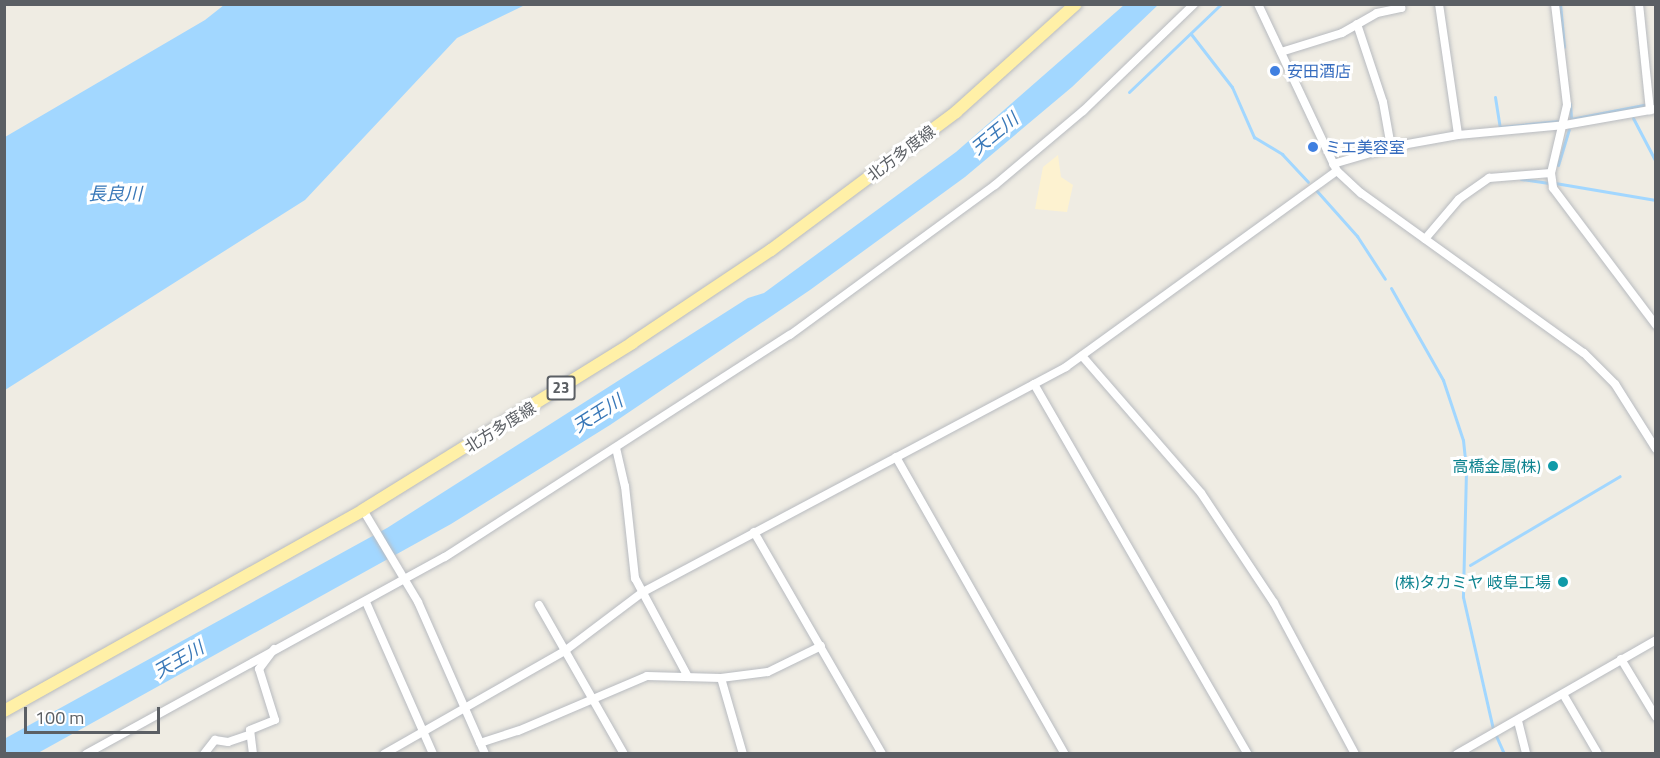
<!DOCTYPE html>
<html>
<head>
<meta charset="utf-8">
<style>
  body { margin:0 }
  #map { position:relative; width:1660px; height:758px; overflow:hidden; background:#efece3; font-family:"Titillium Web","Noto Sans JP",sans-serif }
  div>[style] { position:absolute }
  .sand>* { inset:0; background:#fdf2d0 }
  .water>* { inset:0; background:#a2d7ff }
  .stream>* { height:3px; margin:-1.5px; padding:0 1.5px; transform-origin:1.5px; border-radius:1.5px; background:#a2d7ff }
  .roads { filter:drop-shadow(0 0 2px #b8bbc0) drop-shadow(0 0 2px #b8bbc0) }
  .street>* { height:8px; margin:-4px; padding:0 4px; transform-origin:4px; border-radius:4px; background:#fff }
  .primary>* { height:12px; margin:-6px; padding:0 6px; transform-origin:6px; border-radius:6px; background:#fff0a7 }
  .dots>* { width:16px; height:16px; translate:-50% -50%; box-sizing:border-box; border:3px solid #fff; border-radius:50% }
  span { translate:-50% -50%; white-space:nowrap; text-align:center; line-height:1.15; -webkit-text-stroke:6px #fff; paint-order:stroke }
  .shield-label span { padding:2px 4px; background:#fff; border:2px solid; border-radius:4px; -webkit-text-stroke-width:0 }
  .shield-label { font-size:15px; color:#5b5f64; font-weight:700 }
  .shop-label { font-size:16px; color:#366cbe }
  .left { translate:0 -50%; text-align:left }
  .street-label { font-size:16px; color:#5b5f64 }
  .culture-label { font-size:16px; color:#0d838f }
  .right { translate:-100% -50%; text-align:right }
  .water-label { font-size:18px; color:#3978b8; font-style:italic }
  .frame { position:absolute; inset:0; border:6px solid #5b5f64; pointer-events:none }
  .scale { position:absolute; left:24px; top:707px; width:136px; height:27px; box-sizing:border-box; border:3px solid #5b5f64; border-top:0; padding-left:8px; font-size:18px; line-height:21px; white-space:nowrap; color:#5b5f64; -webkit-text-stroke:4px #fff; paint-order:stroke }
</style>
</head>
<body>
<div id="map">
  <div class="sand">
    <i style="clip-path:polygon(1058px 155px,1061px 177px,1073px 185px,1067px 212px,1035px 209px,1043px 167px)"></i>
  </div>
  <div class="water">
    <i style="clip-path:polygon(224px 5px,525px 5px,457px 38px,305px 200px,5px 390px,5px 137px,205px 20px)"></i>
    <i style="clip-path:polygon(1124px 5px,1158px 5px,1072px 87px,965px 177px,810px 290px,610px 425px,451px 524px,38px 753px,5px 753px,4px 739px,387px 528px,748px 298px,764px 293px,956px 152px)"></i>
  </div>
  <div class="stream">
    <i style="left:1560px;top:4px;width:43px;rotate:84.7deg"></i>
    <i style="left:1191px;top:34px;width:67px;rotate:52.3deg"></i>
    <i style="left:1232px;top:87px;width:55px;rotate:66.3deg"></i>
    <i style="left:1254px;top:137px;width:33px;rotate:31deg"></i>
    <i style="left:1282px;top:154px;width:38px;rotate:47deg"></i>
    <i style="left:1129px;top:92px;width:127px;rotate:-43.7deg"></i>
    <i style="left:1495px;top:97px;width:30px;rotate:81deg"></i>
    <i style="left:1500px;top:127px;width:59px;rotate:-5.8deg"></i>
    <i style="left:1570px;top:104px;width:15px;rotate:86deg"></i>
    <i style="left:1571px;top:119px;width:78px;rotate:-11deg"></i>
    <i style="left:1654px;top:105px;width:2px"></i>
    <i style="left:1633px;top:118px;width:50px;rotate:62.4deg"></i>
    <i style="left:1558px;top:165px;width:37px;rotate:-73deg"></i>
    <i style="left:1521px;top:179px;width:28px;rotate:8deg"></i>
    <i style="left:1555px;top:183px;width:102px;rotate:9.6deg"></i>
    <i style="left:1316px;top:190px;width:62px;rotate:48.3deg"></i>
    <i style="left:1357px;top:236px;width:51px;rotate:56.9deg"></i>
    <i style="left:1391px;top:288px;width:106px;rotate:60.5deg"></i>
    <i style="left:1443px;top:380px;width:63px;rotate:71.6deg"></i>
    <i style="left:1463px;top:440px;width:31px;rotate:84deg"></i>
    <i style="left:1466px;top:471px;width:126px;rotate:91.4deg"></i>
    <i style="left:1463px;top:597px;width:135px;rotate:77.2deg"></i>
    <i style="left:1493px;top:729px;width:27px;rotate:66deg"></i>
    <i style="left:1470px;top:565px;width:174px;rotate:-30.7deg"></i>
  </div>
  <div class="roads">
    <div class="street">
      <i style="left:1258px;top:4px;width:185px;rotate:64.7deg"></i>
      <i style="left:1337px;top:171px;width:33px;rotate:43deg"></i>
      <i style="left:1361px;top:193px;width:274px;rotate:35.7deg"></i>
      <i style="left:1584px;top:353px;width:44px;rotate:45deg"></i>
      <i style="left:1615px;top:384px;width:77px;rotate:57.8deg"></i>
      <i style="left:1439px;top:4px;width:132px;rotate:81.7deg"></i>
      <i style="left:1555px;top:4px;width:102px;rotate:83.2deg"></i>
      <i style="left:1567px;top:105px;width:70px;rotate:103.2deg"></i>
      <i style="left:1551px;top:173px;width:15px;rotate:82deg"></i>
      <i style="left:1553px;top:188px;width:171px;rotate:53.1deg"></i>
      <i style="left:1639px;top:4px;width:107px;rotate:84.1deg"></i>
      <i style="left:1357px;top:24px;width:82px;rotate:71.6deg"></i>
      <i style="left:1383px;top:102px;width:46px;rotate:79.9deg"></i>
      <i style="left:1281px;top:52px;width:64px;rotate:-17.3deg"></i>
      <i style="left:1342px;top:33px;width:40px;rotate:-29.7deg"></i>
      <i style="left:1377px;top:13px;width:25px;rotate:-12deg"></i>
      <i style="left:1401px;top:8px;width:4px;rotate:-90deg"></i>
      <i style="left:1333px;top:164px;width:60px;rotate:-16.3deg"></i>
      <i style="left:1391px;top:147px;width:68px;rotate:-10.2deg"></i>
      <i style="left:1458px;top:135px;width:107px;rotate:-5.3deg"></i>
      <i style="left:1565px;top:125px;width:92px;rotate:-10deg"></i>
      <i style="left:1425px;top:239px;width:52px;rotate:-49.6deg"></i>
      <i style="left:1459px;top:199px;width:37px;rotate:-35deg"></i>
      <i style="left:1489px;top:178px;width:62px;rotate:-4.6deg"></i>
      <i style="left:1082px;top:356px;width:181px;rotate:49deg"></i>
      <i style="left:1201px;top:493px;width:132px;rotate:56.4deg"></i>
      <i style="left:1274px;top:603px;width:171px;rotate:61.8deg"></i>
      <i style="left:1034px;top:384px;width:427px;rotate:60deg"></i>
      <i style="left:616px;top:448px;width:39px;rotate:77deg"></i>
      <i style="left:625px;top:486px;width:93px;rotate:83.8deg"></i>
      <i style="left:635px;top:578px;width:110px;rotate:61.8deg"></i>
      <i style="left:896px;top:457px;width:342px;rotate:60.4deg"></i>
      <i style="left:363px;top:510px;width:107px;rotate:59.1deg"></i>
      <i style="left:418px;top:602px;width:166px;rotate:66.2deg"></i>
      <i style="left:754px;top:532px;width:256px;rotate:60deg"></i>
      <i style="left:366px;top:602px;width:166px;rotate:66.2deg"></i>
      <i style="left:539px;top:605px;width:172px;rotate:60.3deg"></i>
      <i style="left:1621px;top:659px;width:68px;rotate:58.9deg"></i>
      <i style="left:721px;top:678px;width:79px;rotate:73.9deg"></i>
      <i style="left:1563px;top:694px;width:69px;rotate:59.7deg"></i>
      <i style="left:1518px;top:721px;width:34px;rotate:76deg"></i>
      <i style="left:480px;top:743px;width:40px;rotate:-18deg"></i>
      <i style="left:518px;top:731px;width:140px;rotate:-23.1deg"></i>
      <i style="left:647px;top:676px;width:74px;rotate:1.5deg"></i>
      <i style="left:721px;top:678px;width:47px;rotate:-7.3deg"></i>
      <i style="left:768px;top:672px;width:59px;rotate:-26.1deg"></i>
      <i style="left:86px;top:754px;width:409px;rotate:-28.8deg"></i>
      <i style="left:445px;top:557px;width:410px;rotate:-32.8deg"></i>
      <i style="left:790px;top:335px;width:254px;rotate:-36.2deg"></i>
      <i style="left:995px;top:185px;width:115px;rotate:-40.1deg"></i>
      <i style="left:1083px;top:111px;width:154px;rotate:-43.9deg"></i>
      <i style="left:204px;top:754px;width:18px;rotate:-52deg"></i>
      <i style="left:215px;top:740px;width:13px;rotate:9deg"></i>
      <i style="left:228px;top:742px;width:21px;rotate:-19deg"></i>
      <i style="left:253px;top:754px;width:24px;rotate:-97deg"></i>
      <i style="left:250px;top:730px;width:27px;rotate:-22deg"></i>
      <i style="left:275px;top:720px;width:53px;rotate:-107.4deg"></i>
      <i style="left:259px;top:669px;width:25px;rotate:-53deg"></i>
      <i style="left:384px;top:754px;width:210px;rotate:-29.7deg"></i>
      <i style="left:566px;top:650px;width:96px;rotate:-37deg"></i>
      <i style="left:643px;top:592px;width:479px;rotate:-28deg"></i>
      <i style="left:1066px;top:367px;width:334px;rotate:-35.9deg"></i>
      <i style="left:1457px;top:754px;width:229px;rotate:-29.8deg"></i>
    </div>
    <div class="primary">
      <i style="left:4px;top:711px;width:411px;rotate:-29.2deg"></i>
      <i style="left:363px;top:510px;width:317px;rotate:-31.8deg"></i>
      <i style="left:632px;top:343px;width:167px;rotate:-33.8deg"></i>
      <i style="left:771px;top:250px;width:231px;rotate:-36.7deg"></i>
      <i style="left:956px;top:112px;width:161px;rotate:-42deg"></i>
    </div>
  </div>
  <div class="dots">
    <i style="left:1275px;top:71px;background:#3f7fe0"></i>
    <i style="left:1313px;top:147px;background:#3f7fe0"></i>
    <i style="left:1553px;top:466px;background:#0f9aa8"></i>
    <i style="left:1563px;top:582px;background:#0f9aa8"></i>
  </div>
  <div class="shield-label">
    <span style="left:561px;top:388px">23</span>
  </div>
  <div class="shop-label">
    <span class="left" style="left:1287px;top:71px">安田酒店</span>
    <span class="left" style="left:1325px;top:147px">ミエ美容室</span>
  </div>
  <div class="street-label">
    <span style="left:901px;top:153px;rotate:-37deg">北方多度線</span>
    <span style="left:500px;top:427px;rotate:-32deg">北方多度線</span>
  </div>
  <div class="culture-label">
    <span class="right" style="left:1541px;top:466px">高橋金属(株)</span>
    <span class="right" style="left:1551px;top:582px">(株)タカミヤ 岐阜工場</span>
  </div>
  <div class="water-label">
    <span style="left:995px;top:134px;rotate:-39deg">天王川</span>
    <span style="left:115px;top:194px">長良川</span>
    <span style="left:598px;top:414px;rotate:-32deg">天王川</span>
    <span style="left:179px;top:660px;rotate:-30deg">天王川</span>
  </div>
  <div class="frame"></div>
  <div class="scale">100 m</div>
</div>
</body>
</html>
